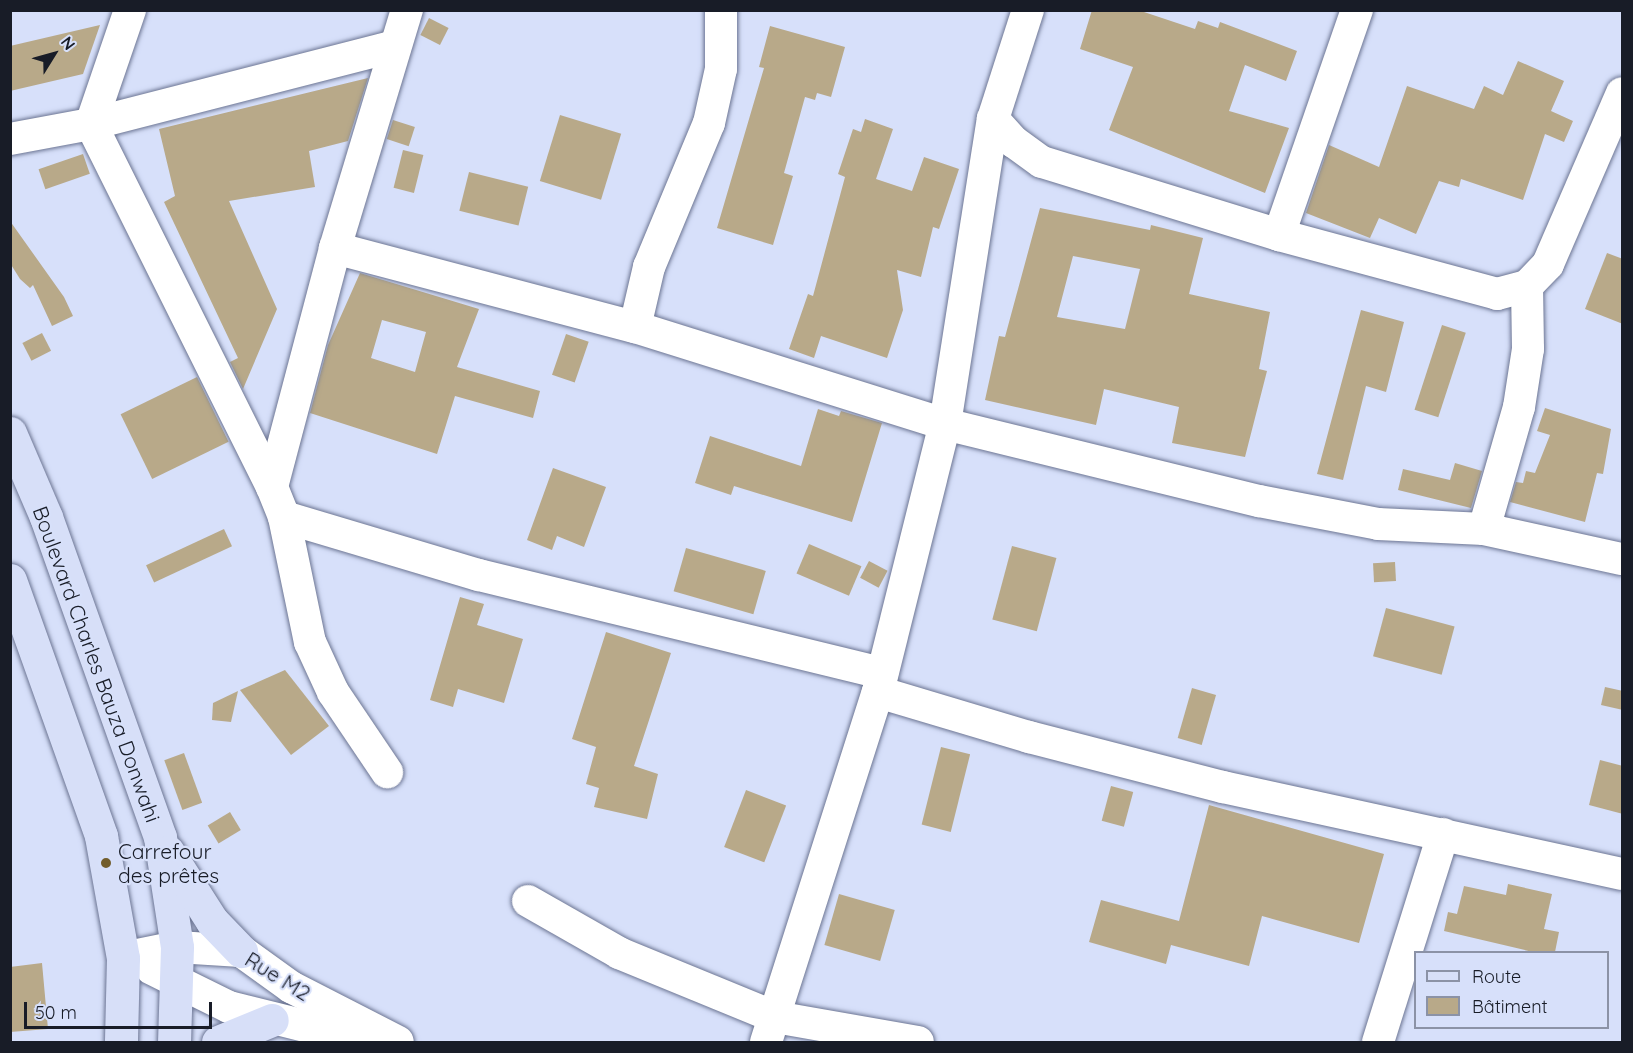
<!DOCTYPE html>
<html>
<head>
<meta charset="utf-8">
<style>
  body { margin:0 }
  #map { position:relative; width:1633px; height:1053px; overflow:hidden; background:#d7e0fa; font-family:Quicksand,sans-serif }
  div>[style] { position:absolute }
  .building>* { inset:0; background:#b8a989; transform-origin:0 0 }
  .roads { filter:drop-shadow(0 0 2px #6c7593) drop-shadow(0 0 2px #6c7593) }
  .minor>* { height:32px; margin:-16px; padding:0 16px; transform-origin:16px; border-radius:16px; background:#fff }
  .major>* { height:33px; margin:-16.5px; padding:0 16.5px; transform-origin:16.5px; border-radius:16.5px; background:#d7dff8 }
  .dots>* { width:16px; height:16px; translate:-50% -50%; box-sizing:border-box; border:3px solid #d7e0fa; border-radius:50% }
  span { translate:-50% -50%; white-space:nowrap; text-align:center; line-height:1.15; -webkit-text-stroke:4.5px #d7e0fa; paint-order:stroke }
  .street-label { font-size:21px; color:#181c27 }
  .poi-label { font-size:21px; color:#181c27 }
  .left { translate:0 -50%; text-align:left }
  .frame { position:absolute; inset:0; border:12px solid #181c27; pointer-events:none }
  .legend { position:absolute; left:1414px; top:951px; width:195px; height:78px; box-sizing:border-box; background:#d7e0fa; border:2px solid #8b92a6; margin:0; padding:8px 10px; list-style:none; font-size:18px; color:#181c27 }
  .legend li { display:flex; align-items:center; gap:12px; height:30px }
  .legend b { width:30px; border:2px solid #8b92a6 }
  .north { position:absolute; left:24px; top:24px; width:60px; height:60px; -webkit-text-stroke:4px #d7e0fa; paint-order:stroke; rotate:53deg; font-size:16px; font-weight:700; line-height:24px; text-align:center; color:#181c27 }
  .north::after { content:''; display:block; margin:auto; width:21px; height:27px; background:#181c27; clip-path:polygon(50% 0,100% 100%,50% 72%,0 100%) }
  .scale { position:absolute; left:24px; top:1002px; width:188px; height:27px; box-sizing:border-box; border:3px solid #181c27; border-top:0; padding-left:8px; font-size:18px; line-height:21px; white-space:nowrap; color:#181c27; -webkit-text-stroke:4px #d7e0fa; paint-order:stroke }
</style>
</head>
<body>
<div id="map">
  <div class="building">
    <i style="clip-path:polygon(1092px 10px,1138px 10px,1195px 29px,1198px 21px,1218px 28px,1220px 22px,1297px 51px,1286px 81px,1245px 65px,1229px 111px,1289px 128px,1265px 193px,1109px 130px,1133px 67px,1080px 49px)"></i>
    <i style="left:429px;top:18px;width:22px;height:19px;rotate:27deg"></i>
    <i style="clip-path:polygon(100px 25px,83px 74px,10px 91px,10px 46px)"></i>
    <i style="clip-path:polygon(770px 26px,845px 47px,831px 97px,817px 93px,815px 100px,805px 97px,784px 173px,793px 176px,773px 245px,717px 228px,764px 68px,759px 67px)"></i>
    <i style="clip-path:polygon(1518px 61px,1564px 81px,1551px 111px,1573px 121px,1564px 142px,1545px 134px,1523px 200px,1461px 179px,1459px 187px,1439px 181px,1416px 234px,1379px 218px,1370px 238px,1306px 213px,1329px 145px,1379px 167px,1407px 86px,1474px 109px,1484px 86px,1503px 95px)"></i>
    <i style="clip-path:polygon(368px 78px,348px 141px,309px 151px,315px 187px,229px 201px,277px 309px,243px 389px,230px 362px,238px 358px,164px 202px,175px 196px,159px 129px)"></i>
    <i style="left:560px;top:115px;width:64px;height:69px;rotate:17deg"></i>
    <i style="clip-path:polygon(865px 119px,893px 129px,876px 179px,912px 191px,924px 157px,959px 169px,939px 229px,933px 227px,921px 277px,897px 270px,903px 310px,887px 358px,821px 336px,814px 358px,789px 349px,808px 294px,813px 296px,845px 177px,838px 174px,853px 129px,861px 132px)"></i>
    <i style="left:393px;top:120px;width:23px;height:20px;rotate:18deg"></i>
    <i style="left:403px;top:150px;width:21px;height:39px;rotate:14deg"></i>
    <i style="left:83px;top:154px;width:21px;height:47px;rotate:71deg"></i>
    <i style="left:469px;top:172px;width:61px;height:40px;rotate:14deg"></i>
    <i style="clip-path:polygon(evenodd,1040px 208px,1150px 230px,1151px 225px,1203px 238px,1189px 294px,1270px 312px,1259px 369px,1267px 371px,1245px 457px,1172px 443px,1179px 407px,1104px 389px,1096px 425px,985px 400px,999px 336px,1005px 337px,1040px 208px,1073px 256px,1140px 269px,1125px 329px,1057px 317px,1073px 256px)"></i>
    <i style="clip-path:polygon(10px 221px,64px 297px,73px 316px,52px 326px,33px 285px,30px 288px,20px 279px,10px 263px)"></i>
    <i style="clip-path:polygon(1607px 253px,1623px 259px,1623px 324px,1585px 309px)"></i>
    <i style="clip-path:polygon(evenodd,360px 273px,479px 309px,457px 367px,540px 391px,533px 418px,455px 396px,437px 454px,310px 413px,328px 345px,360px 273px,382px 320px,426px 332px,415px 372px,371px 358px,382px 320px)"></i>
    <i style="clip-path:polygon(1361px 310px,1404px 322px,1386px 392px,1366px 386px,1343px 480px,1317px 474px)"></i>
    <i style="left:1442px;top:325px;width:25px;height:89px;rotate:18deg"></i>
    <i style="left:42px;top:333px;width:20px;height:22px;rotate:63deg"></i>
    <i style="left:566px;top:334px;width:24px;height:43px;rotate:19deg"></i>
    <i style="left:197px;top:377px;width:72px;height:85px;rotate:64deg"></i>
    <i style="clip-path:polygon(1545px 408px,1611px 429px,1603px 474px,1597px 473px,1585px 522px,1510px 502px,1516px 482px,1523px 483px,1526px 471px,1535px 473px,1550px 435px,1537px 431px)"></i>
    <i style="clip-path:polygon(818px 409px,839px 416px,841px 411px,882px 423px,852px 522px,734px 486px,731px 495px,695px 483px,710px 436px,801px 466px)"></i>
    <i style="clip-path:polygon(1455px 463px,1482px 471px,1471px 508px,1398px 490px,1403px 469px,1450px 480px)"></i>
    <i style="clip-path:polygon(553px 468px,606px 487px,584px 547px,557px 536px,552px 550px,527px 540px)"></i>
    <i style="left:224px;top:529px;width:19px;height:86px;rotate:65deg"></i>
    <i style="left:809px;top:544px;width:57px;height:32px;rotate:23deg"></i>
    <i style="left:1012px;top:546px;width:46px;height:76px;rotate:15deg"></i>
    <i style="left:686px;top:548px;width:83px;height:45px;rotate:16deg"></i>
    <i style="left:869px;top:561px;width:21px;height:19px;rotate:28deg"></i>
    <i style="left:1395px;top:562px;width:19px;height:22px;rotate:87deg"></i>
    <i style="clip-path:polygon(460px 597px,484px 604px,477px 625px,523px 639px,504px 703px,458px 689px,453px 707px,430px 700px)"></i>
    <i style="left:1386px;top:608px;width:71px;height:50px;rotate:15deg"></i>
    <i style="clip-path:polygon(606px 632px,671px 653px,634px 766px,658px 774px,647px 819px,594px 807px,599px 788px,586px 784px,596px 747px,572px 739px)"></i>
    <i style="clip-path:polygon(285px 670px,329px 726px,291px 755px,240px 690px)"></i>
    <i style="clip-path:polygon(1605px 687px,1623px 691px,1623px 710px,1601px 705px)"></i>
    <i style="left:1192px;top:688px;width:25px;height:52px;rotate:16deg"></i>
    <i style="clip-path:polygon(238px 691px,231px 722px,212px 720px,213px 703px)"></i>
    <i style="left:941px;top:747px;width:30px;height:80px;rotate:14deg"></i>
    <i style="left:184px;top:753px;width:53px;height:21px;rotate:70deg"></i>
    <i style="clip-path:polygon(1600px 760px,1623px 766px,1623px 814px,1589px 805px)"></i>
    <i style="left:1111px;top:786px;width:23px;height:36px;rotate:15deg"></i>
    <i style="left:746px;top:790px;width:43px;height:61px;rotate:21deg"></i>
    <i style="clip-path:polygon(1209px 805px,1384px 854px,1359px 943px,1262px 916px,1249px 966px,1171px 945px,1166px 964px,1089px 942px,1101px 900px,1179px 921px)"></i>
    <i style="left:230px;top:812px;width:21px;height:26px;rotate:59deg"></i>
    <i style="clip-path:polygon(1508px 884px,1552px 894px,1544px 929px,1559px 932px,1555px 952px,1533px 952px,1444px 931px,1448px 912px,1457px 914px,1464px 886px,1506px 895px)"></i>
    <i style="left:839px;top:894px;width:58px;height:53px;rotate:16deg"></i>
    <i style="clip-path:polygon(42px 963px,48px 1029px,10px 1032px,10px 967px)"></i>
  </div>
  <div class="roads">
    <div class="minor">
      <i style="left:130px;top:10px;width:120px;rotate:108.9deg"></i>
      <i style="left:91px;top:124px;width:406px;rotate:63.5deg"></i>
      <i style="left:272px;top:487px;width:32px;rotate:68deg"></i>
      <i style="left:284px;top:517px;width:128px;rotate:78.3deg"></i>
      <i style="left:310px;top:642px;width:55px;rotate:65.3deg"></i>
      <i style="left:333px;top:692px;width:97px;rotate:56deg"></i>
      <i style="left:993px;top:119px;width:31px;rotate:48deg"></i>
      <i style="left:1014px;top:142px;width:34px;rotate:36deg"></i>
      <i style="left:1042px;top:162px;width:248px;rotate:17.1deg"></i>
      <i style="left:1279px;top:235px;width:226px;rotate:15.1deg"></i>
      <i style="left:1497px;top:294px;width:31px;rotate:-15deg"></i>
      <i style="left:1527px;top:286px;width:30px;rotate:-46deg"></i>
      <i style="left:1548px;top:264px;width:186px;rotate:-66.6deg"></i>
      <i style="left:10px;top:139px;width:82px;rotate:-10.5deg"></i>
      <i style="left:91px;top:124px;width:313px;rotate:-14.4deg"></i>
      <i style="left:1279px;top:235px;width:238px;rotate:-70.9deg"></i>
      <i style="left:335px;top:248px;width:310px;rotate:14.8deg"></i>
      <i style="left:635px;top:327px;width:325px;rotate:17.4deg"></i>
      <i style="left:945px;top:424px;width:323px;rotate:13.8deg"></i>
      <i style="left:1259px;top:501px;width:121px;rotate:10.9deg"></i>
      <i style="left:1378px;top:524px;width:106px;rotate:2.7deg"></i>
      <i style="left:1484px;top:529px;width:141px;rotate:12.3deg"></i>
      <i style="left:635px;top:327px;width:62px;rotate:-76.9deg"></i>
      <i style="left:649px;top:267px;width:156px;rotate:-67.4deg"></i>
      <i style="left:709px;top:123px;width:55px;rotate:-77.5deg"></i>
      <i style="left:721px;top:69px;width:59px;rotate:-90deg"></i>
      <i style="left:272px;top:487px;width:247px;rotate:-75.2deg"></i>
      <i style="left:335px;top:248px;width:249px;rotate:-73.2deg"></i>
      <i style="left:284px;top:517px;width:203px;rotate:16.6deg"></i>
      <i style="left:479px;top:575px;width:415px;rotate:13.7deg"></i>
      <i style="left:1484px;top:529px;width:127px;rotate:-74deg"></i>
      <i style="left:1519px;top:407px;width:59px;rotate:-81.2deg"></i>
      <i style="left:1528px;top:349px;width:63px;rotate:-90.9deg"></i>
      <i style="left:878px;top:692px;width:158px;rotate:16.6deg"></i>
      <i style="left:1029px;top:737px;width:200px;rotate:14.5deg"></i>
      <i style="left:1223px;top:787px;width:408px;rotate:12.3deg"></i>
      <i style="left:528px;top:901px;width:105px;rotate:29.7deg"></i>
      <i style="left:619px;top:953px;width:169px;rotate:22.3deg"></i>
      <i style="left:775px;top:1017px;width:145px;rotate:9.9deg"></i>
      <i style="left:123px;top:958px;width:55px;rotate:-11.5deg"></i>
      <i style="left:177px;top:947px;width:64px;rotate:3.6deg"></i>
      <i style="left:241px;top:951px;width:62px;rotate:35.8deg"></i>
      <i style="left:291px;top:987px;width:120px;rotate:27.2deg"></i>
      <i style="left:152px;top:969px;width:86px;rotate:26.3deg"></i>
      <i style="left:229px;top:1007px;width:140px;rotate:14deg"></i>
      <i style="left:766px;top:1042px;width:367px;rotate:-72.3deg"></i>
      <i style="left:878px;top:692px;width:276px;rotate:-76deg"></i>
      <i style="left:945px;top:424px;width:309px;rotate:-81.1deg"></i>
      <i style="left:993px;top:119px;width:114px;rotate:-72.2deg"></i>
      <i style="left:1378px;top:1042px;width:218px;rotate:-72.6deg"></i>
    </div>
    <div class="major">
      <i style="left:10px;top:433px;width:91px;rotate:66.8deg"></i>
      <i style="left:46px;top:517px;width:340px;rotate:70.4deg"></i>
      <i style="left:160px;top:837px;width:111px;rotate:81.2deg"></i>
      <i style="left:177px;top:947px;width:95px;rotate:91.8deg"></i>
      <i style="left:10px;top:580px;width:272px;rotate:70.4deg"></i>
      <i style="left:101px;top:836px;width:124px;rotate:79.8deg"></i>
      <i style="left:123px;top:958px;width:84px;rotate:91.4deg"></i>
      <i style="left:168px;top:852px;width:82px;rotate:57.5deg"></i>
      <i style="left:212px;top:921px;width:42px;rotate:46deg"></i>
      <i style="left:218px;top:1042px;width:58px;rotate:-22.2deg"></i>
    </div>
  </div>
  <div class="dots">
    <i style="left:106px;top:863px;background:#725d2c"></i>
  </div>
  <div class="street-label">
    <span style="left:97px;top:664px;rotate:70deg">Boulevard Charles Bauza Donwahi</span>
    <span style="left:278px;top:976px;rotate:32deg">Rue M2</span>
  </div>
  <div class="poi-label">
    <span class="left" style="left:118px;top:863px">Carrefour<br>des prêtes</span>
  </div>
  <div class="frame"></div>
  <ul class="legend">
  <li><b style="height:8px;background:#d7dff8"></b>Route</li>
  <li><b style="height:16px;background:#b8a989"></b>Bâtiment</li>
  </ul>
  <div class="north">N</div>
  <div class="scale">50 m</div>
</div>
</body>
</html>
